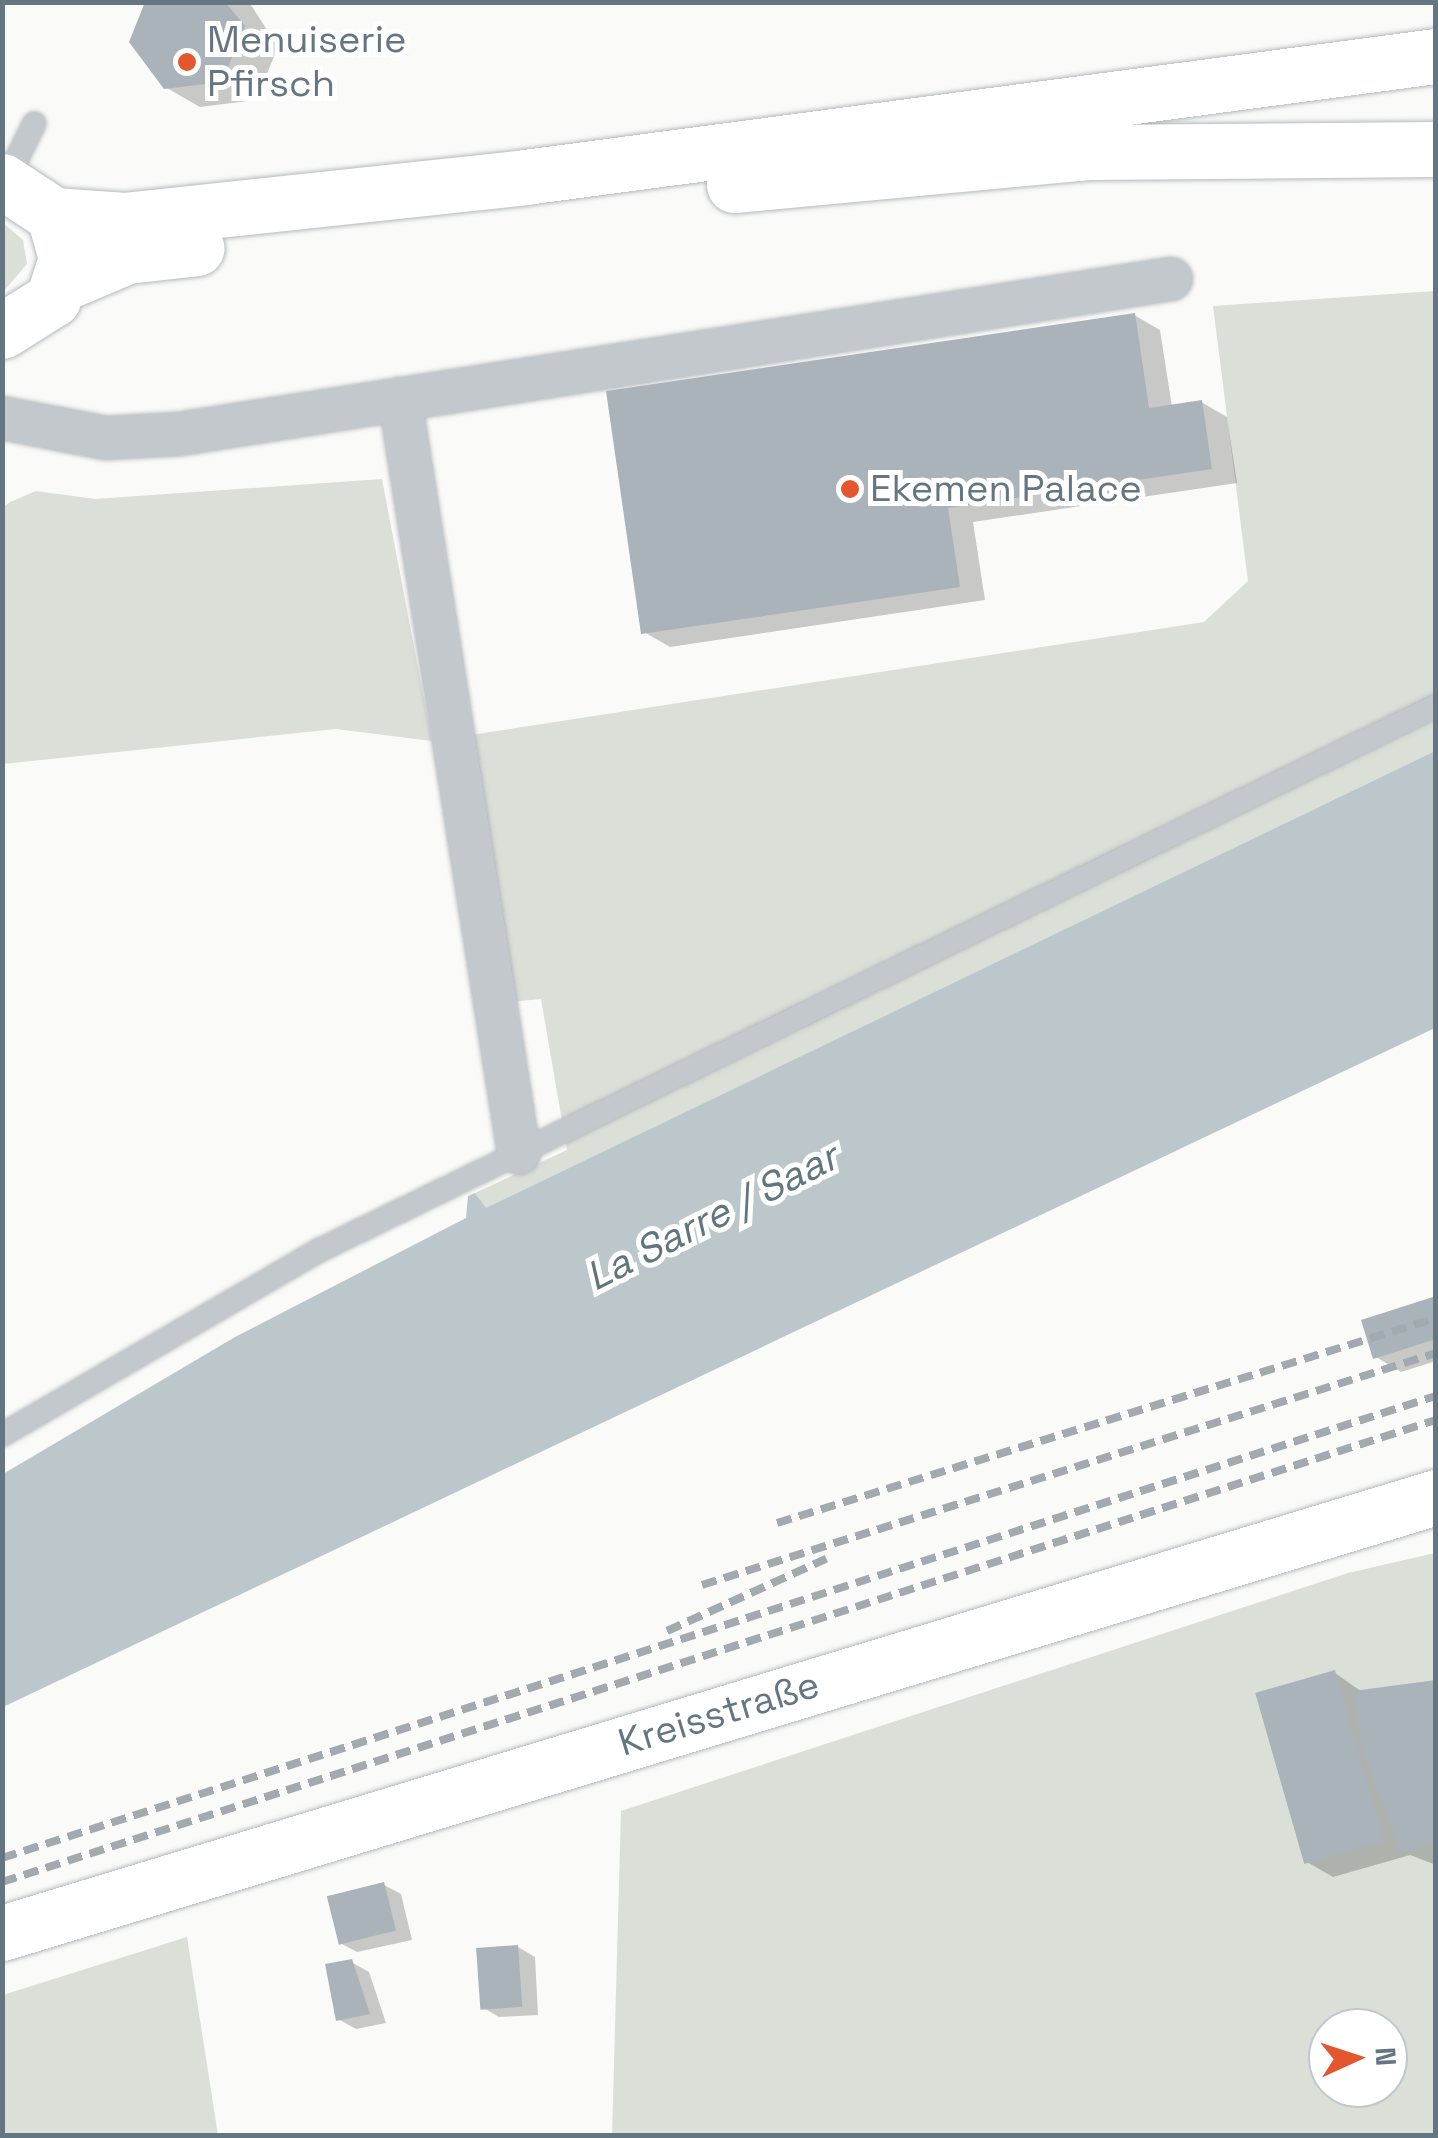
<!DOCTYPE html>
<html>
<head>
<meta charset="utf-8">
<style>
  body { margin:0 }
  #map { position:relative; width:1438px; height:2138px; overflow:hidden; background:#fafaf8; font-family:"Space Grotesk",sans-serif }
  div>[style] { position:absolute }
  .green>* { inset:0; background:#dadfd7 }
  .water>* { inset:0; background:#bbc7cb }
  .shadow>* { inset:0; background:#0003 }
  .building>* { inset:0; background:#aab3b9; transform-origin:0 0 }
  .roads { filter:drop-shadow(0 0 2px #b5babe) drop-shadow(0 0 2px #b5babe) }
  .lane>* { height:22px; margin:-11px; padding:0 11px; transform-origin:11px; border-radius:11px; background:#c3c8cc }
  .street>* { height:42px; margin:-21px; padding:0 21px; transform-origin:21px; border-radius:21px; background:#c3c8cc }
  .primary>* { height:55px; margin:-27.5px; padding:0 27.5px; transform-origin:27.5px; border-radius:27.5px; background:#fff }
  .rail>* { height:8px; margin-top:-4px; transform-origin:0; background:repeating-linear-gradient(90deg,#a2aab0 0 15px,transparent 0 23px) }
  .dots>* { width:28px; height:28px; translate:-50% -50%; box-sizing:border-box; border:5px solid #fff; border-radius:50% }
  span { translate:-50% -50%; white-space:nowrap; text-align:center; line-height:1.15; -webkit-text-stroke:10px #fff; paint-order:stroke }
  .poi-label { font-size:38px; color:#657683 }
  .left { translate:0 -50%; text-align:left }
  .street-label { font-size:38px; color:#657683 }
  .water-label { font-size:40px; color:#60757c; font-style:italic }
  .frame { position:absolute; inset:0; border:5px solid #657683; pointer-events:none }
  .north { position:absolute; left:1308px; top:2008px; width:100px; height:100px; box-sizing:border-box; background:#fff; border:2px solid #c1c8cd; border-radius:50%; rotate:87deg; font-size:28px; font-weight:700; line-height:40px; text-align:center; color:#657683 }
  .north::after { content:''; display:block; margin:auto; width:35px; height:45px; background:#e4572e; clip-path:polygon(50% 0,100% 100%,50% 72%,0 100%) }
</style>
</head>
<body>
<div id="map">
  <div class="green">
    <i style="clip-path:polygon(3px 223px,23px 240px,27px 264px,3px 292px)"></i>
    <i style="clip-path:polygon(1435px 291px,1435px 751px,485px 1209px,475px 1193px,567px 1150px,541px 999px,510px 1002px,471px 735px,1204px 622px,1248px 581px,1213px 306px)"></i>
    <i style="clip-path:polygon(382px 479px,432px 741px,336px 729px,3px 764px,2px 508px,10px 502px,36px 491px,95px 499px)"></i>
    <i style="clip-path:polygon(evenodd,1435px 1553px,1435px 2135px,612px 2136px,621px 1811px,1348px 1573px,1435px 1553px,1328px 2028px,1388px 2028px,1388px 2088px,1328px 2088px,1328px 2028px)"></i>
    <i style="clip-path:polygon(187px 1937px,218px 2135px,3px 2135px,3px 1995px)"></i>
  </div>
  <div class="water">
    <i style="clip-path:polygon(1435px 751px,1435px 1028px,3px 1707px,3px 1474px,235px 1337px,466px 1218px,468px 1196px,475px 1193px,486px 1208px)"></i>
  </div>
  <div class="shadow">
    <i style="clip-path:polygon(148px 2px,249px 2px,278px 47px,256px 100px,200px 107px,165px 87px)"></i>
    <i style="clip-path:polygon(1134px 315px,1160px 330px,1172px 407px,1201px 402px,1227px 417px,1237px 483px,973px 522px,985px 600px,670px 647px,644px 632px)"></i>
    <i style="clip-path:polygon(1436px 1299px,1436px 1361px,1401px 1372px,1376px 1357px)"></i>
    <i style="clip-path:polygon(1335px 1673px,1362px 1692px,1436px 1682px,1436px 1865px,1410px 1855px,1333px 1877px,1307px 1862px)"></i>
    <i style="clip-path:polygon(384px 1885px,401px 1894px,412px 1940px,357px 1952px,340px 1943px)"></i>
    <i style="clip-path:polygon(518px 1947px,535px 1957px,538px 2015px,499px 2017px,482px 2007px)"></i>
    <i style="clip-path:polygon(351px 1962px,369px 1972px,386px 2023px,356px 2029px,338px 2019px)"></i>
  </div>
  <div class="building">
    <i style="clip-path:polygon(145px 2px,225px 2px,245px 26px,222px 82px,164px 89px,129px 42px)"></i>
    <i style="clip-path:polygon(1135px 313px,1149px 408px,1202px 400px,1212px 469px,948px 508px,960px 587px,641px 634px,606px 391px)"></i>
    <i style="clip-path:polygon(1436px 1296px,1436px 1339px,1373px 1359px,1361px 1320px)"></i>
    <i style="left:1335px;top:1670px;width:178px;height:83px;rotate:74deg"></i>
    <i style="clip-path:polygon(1436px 1680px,1436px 1844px,1401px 1853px,1362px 1749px,1353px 1691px)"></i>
    <i style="left:384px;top:1882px;width:50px;height:59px;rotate:76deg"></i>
    <i style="left:518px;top:1945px;width:62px;height:42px;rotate:86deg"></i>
    <i style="clip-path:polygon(352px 1959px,370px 2014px,336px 2021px,325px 1964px)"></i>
  </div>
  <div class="roads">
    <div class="lane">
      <i style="left:6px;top:181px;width:64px;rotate:-63.8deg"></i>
      <i style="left:2px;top:1435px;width:368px;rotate:-30.2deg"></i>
      <i style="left:320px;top:1250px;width:1242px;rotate:-25.99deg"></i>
    </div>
    <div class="street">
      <i style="left:400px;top:399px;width:763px;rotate:81.03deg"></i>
      <i style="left:2px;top:418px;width:106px;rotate:10.9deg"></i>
      <i style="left:106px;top:438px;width:73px;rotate:-3.1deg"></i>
      <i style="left:179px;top:434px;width:1004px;rotate:-8.88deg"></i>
    </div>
    <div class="primary">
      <i style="left:2px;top:181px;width:62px;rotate:33.2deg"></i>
      <i style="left:54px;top:215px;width:45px;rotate:74.4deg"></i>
      <i style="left:66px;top:258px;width:43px;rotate:107.6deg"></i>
      <i style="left:53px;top:299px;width:60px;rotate:147.9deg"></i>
      <i style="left:734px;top:185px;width:358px;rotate:-5.3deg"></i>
      <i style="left:1090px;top:152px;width:346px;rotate:-0.5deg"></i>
      <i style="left:54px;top:215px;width:71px;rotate:4deg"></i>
      <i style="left:125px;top:220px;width:402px;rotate:-6.1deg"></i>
      <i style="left:525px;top:177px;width:919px;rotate:-7.57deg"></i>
      <i style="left:61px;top:284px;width:72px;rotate:-23deg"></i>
      <i style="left:127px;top:256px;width:70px;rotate:-6.5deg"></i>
      <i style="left:2px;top:1933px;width:1499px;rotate:-16.91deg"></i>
    </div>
  </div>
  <div class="rail">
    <i style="left:777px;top:1523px;width:690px;rotate:-17.28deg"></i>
    <i style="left:702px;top:1585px;width:770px;rotate:-17.54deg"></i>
    <i style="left:667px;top:1631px;width:175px;rotate:-24.4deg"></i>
    <i style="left:2px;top:1858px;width:1507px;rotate:-17.86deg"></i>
    <i style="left:2px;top:1882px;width:1507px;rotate:-17.86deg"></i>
  </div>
  <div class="dots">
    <i style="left:187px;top:62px;background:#e4572e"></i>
    <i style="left:850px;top:489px;background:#e4572e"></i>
  </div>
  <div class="poi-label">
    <span class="left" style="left:207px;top:62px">Menuiserie<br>Pfirsch</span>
    <span class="left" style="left:870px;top:489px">Ekemen Palace</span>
  </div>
  <div class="street-label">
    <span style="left:719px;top:1714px;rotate:-17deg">Kreisstraße</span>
  </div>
  <div class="water-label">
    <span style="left:712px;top:1217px;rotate:-27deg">La Sarre / Saar</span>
  </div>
  <div class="frame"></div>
  <div class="north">N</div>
</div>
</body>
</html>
